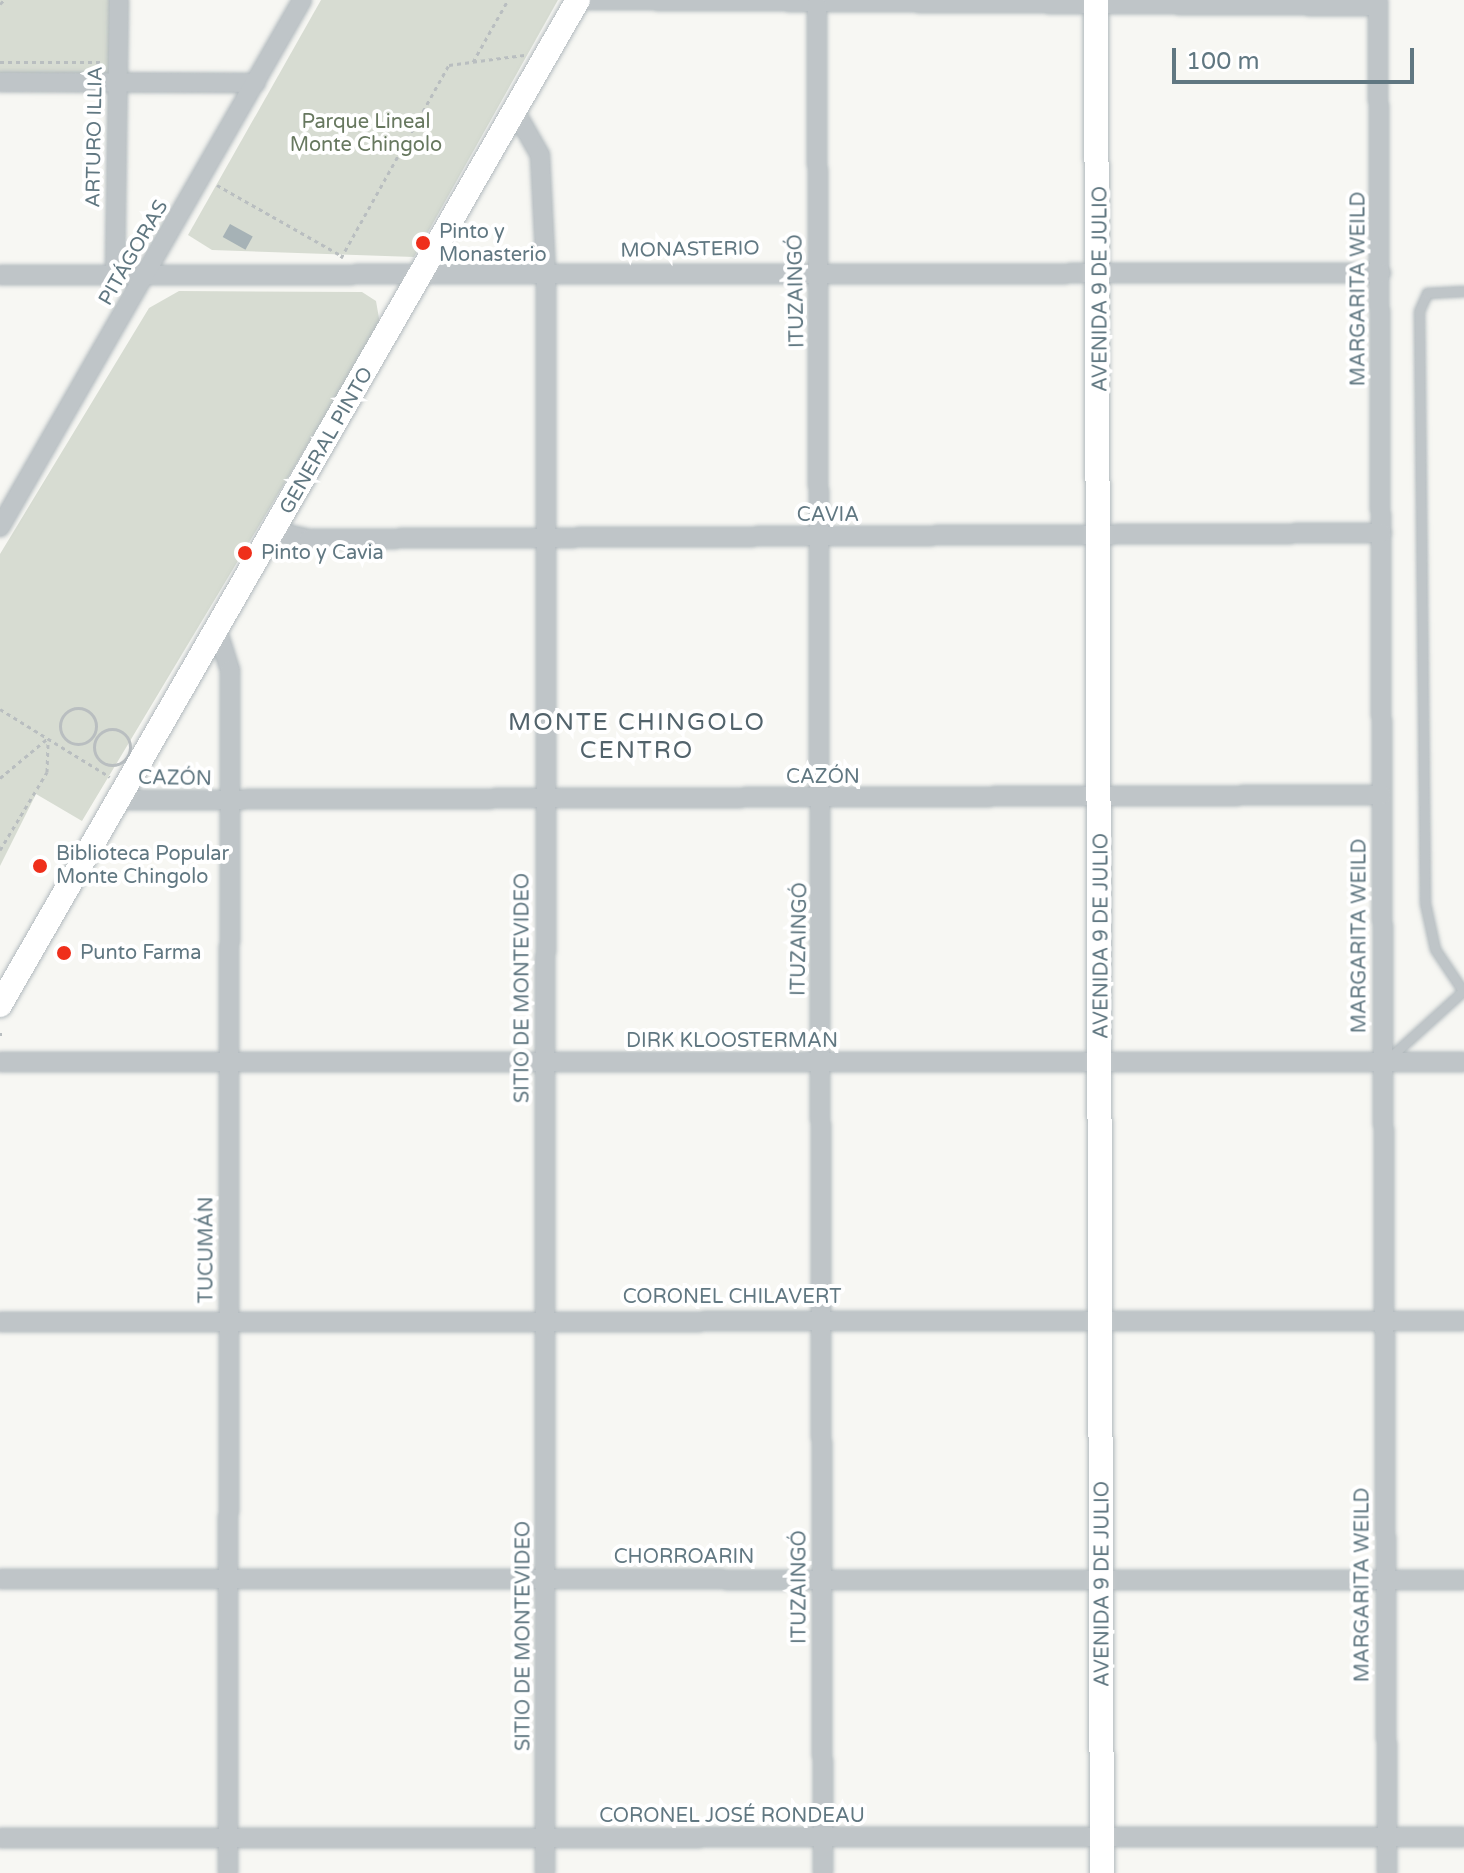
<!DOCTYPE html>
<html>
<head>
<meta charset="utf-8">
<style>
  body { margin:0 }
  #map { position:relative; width:1464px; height:1873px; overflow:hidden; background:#f7f7f3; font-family:"Varela Round",sans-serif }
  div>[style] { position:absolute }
  .green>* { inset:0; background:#d7dcd2; transform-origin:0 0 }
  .building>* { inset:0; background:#a6b2b6; transform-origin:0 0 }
  .path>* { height:3px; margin-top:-1.5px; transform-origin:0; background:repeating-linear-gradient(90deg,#b9bec0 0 4px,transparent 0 8px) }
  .path>.ring { margin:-1.5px; padding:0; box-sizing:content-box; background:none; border:3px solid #b9bec0; border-radius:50% }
  .roads { filter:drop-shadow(0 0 2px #b1b9bd) drop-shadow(0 0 2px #b1b9bd) }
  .lane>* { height:9px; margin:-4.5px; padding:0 4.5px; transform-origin:4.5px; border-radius:4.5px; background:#bfc5c8 }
  .street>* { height:18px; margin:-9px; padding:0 9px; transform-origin:9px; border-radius:9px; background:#bfc5c8 }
  .secondary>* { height:24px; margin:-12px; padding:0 12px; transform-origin:12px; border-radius:12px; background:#fff }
  .dots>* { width:22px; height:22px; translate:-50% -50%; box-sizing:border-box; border:4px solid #fff; border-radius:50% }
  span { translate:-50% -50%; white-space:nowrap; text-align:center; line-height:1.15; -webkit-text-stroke:8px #fff; paint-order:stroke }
  .park-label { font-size:20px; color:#67785f }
  .street-label { font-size:20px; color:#607781 }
  .poi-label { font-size:20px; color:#607781 }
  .left { translate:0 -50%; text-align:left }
  .quarter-label { font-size:24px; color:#52636b; letter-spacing:2px }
  .scale { position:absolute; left:1172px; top:48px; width:242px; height:36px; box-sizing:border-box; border:4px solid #607781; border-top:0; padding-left:10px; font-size:24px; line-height:28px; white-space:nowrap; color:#607781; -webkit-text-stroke:6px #fff; paint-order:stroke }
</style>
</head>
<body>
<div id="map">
  <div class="green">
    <i style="left:0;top:0;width:119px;height:82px"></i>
    <i style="clip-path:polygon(321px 0,558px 0,414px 257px,212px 250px,188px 235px)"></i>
    <i style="clip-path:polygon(179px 291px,362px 292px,376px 301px,380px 324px,82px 821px,36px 794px,0 866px,0 554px,149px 308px)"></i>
  </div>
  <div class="building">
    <i style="left:230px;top:224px;width:26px;height:15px;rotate:29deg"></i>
  </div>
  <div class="path">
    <i style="left:0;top:4px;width:6px;rotate:-45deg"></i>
    <i style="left:0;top:62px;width:100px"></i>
    <i style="left:473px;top:62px;width:71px;rotate:-60.6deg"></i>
    <i style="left:217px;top:185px;width:144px;rotate:29.6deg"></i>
    <i style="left:341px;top:258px;width:221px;rotate:-60.8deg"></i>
    <i style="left:449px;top:65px;width:76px;rotate:-7.6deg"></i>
    <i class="ring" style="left:60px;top:708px;width:33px;height:33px"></i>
    <i style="left:0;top:709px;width:129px;rotate:31.7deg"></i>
    <i class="ring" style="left:94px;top:729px;width:33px;height:33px"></i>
    <i style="left:0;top:778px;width:62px;rotate:-39.8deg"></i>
    <i style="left:0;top:850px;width:91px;rotate:-58.9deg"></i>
    <i style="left:47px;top:772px;width:33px;rotate:-88deg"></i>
    <i style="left:0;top:1034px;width:2px"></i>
  </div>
  <div class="roads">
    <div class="lane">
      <i style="left:1463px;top:991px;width:50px;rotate:-123.7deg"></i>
      <i style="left:1435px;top:949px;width:47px;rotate:-102.3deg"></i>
      <i style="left:1425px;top:903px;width:592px;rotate:-90.58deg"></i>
      <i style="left:1419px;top:311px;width:20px;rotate:-66deg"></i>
      <i style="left:1427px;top:293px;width:37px;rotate:-3deg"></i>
      <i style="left:1388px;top:1059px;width:103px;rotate:-42.2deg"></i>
    </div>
    <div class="street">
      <i style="left:589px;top:0;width:789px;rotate:0.44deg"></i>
      <i style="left:1378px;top:0;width:1873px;rotate:89.72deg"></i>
      <i style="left:817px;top:5px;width:1868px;rotate:89.82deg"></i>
      <i style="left:0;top:82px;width:256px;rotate:0.2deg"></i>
      <i style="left:515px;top:111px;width:51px;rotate:60.4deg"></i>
      <i style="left:540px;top:155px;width:118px;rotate:87.1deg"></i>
      <i style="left:546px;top:273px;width:1600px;rotate:90.04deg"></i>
      <i style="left:115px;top:274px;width:274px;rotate:-89.2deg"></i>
      <i style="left:0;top:275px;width:1381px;rotate:-0.08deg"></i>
      <i style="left:0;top:527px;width:607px;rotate:-60.18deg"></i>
      <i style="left:274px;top:531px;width:36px;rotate:13deg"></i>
      <i style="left:309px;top:539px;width:1073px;rotate:-0.32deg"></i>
      <i style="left:217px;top:629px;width:43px;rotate:72.4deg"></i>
      <i style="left:230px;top:670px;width:1203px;rotate:90.1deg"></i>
      <i style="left:120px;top:800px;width:1262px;rotate:-0.23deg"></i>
      <i style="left:0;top:1062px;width:1464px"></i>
      <i style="left:0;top:1322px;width:1464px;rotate:-0.04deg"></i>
      <i style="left:0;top:1579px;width:1464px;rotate:0.04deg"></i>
      <i style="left:0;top:1838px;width:1464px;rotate:-0.04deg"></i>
    </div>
    <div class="secondary">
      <i style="left:1096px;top:0;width:1873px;rotate:89.82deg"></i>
      <i style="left:0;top:1005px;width:1159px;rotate:-60.1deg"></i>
    </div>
  </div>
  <div class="dots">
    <i style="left:423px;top:243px;background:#ef2f1b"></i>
    <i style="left:245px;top:553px;background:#ef2f1b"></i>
    <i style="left:40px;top:866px;background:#ef2f1b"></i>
    <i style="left:64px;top:953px;background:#ef2f1b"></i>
  </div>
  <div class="park-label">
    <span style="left:366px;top:134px">Parque Lineal<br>Monte Chingolo</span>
  </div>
  <div class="street-label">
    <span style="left:95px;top:137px;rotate:-89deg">ARTURO ILLIA</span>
    <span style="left:690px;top:250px;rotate:-1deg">MONASTERIO</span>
    <span style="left:134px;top:253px;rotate:-60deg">PITÁGORAS</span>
    <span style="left:1101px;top:289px;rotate:-90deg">AVENIDA 9 DE JULIO</span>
    <span style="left:1359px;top:289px;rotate:-90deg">MARGARITA WEILD</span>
    <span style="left:797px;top:291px;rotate:-91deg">ITUZAINGÓ</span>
    <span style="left:327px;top:441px;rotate:-60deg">GENERAL PINTO</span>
    <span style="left:828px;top:515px">CAVIA</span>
    <span style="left:823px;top:777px">CAZÓN</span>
    <span style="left:175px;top:779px;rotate:1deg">CAZÓN</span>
    <span style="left:1102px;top:936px;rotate:-90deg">AVENIDA 9 DE JULIO</span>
    <span style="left:1360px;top:936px;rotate:-90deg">MARGARITA WEILD</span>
    <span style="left:800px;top:939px;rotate:-89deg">ITUZAINGÓ</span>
    <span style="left:523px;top:988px;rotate:-90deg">SITIO DE MONTEVIDEO</span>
    <span style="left:732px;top:1041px">DIRK KLOOSTERMAN</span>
    <span style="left:207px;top:1250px;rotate:-90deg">TUCUMÁN</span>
    <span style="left:732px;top:1297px">CORONEL CHILAVERT</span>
    <span style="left:684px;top:1557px">CHORROARIN</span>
    <span style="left:1103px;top:1584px;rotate:-90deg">AVENIDA 9 DE JULIO</span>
    <span style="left:1363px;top:1585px;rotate:-90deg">MARGARITA WEILD</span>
    <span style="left:800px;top:1587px;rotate:-90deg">ITUZAINGÓ</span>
    <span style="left:524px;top:1636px;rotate:-90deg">SITIO DE MONTEVIDEO</span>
    <span style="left:732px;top:1816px">CORONEL JOSÉ RONDEAU</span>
  </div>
  <div class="poi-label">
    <span class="left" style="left:439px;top:244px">Pinto y<br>Monasterio</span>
    <span class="left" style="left:261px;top:553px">Pinto y Cavia</span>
    <span class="left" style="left:56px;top:866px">Biblioteca Popular<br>Monte Chingolo</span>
    <span class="left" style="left:80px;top:953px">Punto Farma</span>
  </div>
  <div class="quarter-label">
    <span style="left:637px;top:737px">MONTE CHINGOLO<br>CENTRO</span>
  </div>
  <div class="scale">100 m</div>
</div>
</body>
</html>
